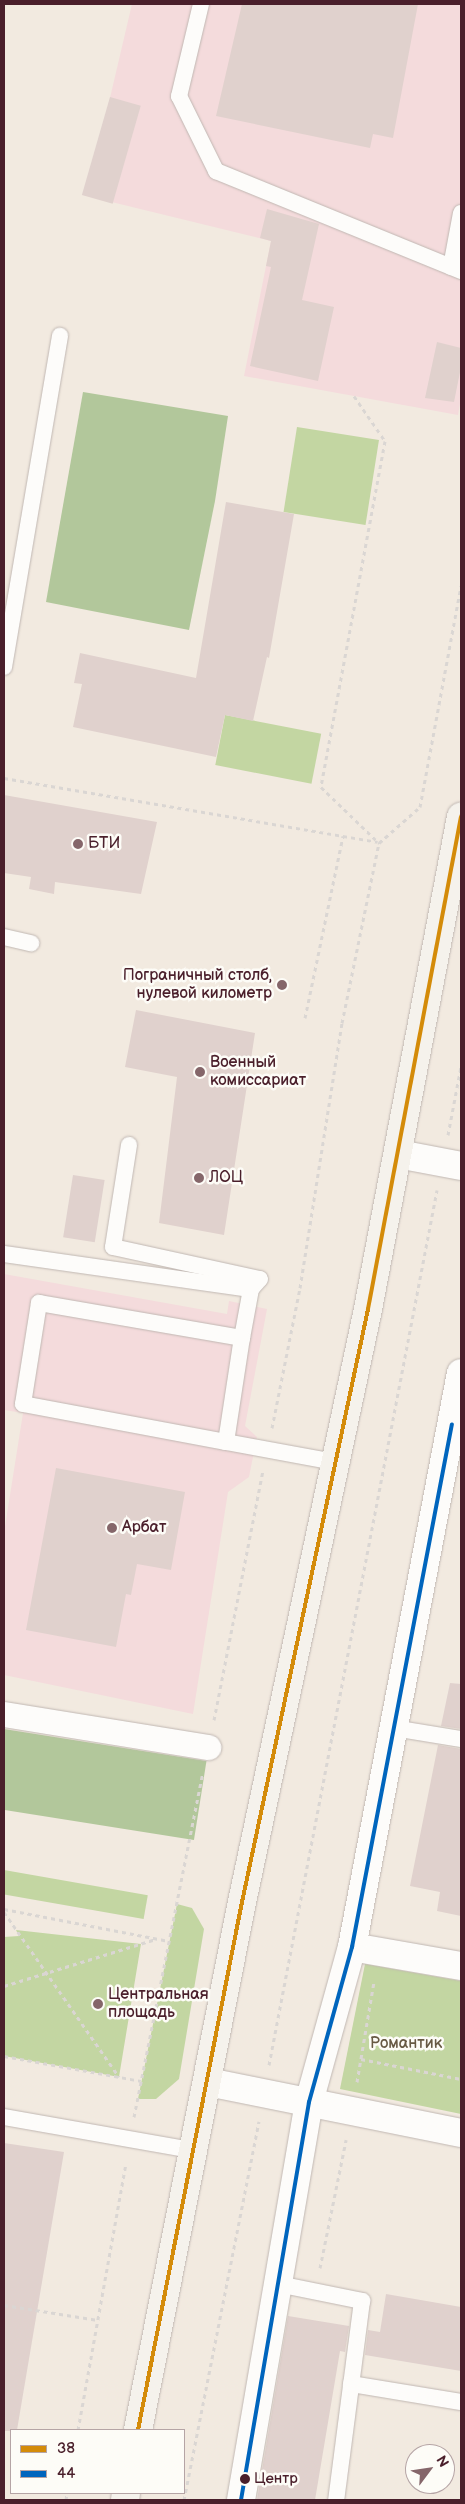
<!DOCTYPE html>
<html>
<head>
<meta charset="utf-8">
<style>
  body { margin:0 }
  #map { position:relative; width:465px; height:2504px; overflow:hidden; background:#f2eae0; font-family:"Balsamiq Sans",sans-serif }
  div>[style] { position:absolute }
  .built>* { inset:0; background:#f4dbdc }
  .green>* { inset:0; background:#c3d6a2; transform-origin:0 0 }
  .forest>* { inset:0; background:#b2c79b; transform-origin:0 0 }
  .building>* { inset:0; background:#e0d1cd; transform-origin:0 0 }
  .path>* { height:3px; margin-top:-1.5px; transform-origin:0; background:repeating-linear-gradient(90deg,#dad6d3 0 4px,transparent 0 8px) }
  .roads { filter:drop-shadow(0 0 1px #c0b7b2) drop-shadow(0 0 1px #c0b7b2) }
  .service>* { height:16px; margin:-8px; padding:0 8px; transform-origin:8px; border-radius:8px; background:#fdfcfa }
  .pedestrian>* { height:25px; margin:-12.5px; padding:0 12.5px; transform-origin:12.5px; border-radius:12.5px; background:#fdfcfa }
  .minor>* { height:28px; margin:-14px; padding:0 14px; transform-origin:14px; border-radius:14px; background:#fdfcfa }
  .tertiary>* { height:28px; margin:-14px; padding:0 14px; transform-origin:14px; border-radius:14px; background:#fdfcfa }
  .secondary>* { height:28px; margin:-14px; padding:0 14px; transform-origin:14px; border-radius:14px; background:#f5f2ec }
  .bus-1>* { height:4px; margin:-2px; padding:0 2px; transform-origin:2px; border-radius:2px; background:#d48b09 }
  .bus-2>* { height:4px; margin:-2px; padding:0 2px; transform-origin:2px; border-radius:2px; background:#0065bd }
  .dots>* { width:14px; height:14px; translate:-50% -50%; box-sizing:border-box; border:2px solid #fdfcf7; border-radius:50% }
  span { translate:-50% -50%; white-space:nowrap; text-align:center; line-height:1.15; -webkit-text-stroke:5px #fdfcf7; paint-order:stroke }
  .bus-label { font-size:15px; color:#4a1f2b }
  .left { translate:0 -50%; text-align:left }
  .poi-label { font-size:16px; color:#4a1f2b }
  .right { translate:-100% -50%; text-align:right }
  .park-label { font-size:16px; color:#675943 }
  .frame { position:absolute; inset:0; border:5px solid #4a1f2b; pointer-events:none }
  .legend { position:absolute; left:10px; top:2429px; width:175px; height:65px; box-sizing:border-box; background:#fdfcf7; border:1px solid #b5a4a5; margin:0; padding:6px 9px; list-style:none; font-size:15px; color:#4a1f2b }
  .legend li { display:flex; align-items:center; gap:10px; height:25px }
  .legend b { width:25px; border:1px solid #b5a4a5 }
  .north { position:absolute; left:405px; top:2444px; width:50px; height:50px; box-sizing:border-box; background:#fdfcf7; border:1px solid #b5a4a5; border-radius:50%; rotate:59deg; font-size:14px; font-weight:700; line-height:20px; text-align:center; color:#4a1f2b }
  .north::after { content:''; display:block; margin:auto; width:18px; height:22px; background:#85666a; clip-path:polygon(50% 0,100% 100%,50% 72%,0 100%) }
</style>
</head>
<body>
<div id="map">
  <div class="built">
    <i style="clip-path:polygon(132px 4px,461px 4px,461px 398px,458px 415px,244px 376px,271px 241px,87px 196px)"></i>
    <i style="clip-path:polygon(4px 1274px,227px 1314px,229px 1301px,267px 1309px,245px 1426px,257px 1437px,249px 1477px,228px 1492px,193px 1714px,4px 1675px,4px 1533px,23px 1413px,4px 1410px)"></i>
  </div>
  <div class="green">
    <i style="left:297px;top:427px;width:83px;height:86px;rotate:9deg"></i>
    <i style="left:225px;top:715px;width:98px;height:51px;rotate:11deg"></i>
    <i style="left:4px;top:1870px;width:146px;height:24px;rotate:10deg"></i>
    <i style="clip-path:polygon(177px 1904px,192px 1908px,204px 1929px,179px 2079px,156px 2099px,138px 2099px)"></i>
    <i style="clip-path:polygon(16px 1930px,141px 1944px,119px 2077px,4px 2056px,4px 1937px,19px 1936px)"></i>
    <i style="clip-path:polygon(365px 1964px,461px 1981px,461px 2114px,340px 2089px)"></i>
  </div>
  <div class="forest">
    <i style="clip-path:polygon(83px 392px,228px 416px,215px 501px,189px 630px,46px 602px)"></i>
    <i style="left:4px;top:1729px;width:205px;height:80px;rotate:9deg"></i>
  </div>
  <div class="building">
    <i style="clip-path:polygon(242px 4px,418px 4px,393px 138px,373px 134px,370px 148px,216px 116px)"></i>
    <i style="left:110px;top:97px;width:32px;height:102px;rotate:16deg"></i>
    <i style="clip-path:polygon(267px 209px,319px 224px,302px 300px,334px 307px,318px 381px,250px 366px,271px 267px,266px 266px,271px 241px,260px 238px)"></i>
    <i style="clip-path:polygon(437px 342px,461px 348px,461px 367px,454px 402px,425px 398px)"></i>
    <i style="clip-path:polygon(226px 502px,294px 514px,269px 658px,267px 657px,253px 721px,225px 715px,216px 757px,73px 727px,82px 684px,74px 683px,80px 653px,196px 678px)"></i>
    <i style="clip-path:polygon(4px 795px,157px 822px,141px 894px,55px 882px,54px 894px,29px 889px,31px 877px,4px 873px)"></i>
    <i style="clip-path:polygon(136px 1010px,255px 1033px,224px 1235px,159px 1223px,177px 1077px,125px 1067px)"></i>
    <i style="left:73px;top:1175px;width:32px;height:63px;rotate:9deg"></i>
    <i style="clip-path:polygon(56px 1468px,185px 1492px,171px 1570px,137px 1564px,131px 1595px,126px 1594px,116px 1647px,26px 1630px)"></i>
    <i style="clip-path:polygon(450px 1683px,461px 1684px,461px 1729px,441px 1726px)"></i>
    <i style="clip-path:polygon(438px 1745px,461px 1749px,461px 1916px,437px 1911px,440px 1892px,410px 1886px)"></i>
    <i style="clip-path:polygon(4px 2143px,64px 2152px,17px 2430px,11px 2431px,4px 2431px)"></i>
    <i style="clip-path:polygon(386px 2294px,461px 2307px,461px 2371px,365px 2355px,368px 2330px,380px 2332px)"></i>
    <i style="clip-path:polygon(288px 2316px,349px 2326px,345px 2352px,340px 2351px,315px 2500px,257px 2500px)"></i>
  </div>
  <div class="path">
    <i style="left:354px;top:396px;width:55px;rotate:55.4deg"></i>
    <i style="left:385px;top:441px;width:352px;rotate:100.5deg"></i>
    <i style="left:321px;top:787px;width:81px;rotate:44deg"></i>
    <i style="left:4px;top:778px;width:379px;rotate:9.7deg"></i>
    <i style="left:305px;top:1018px;width:186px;rotate:-78.2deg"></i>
    <i style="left:448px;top:1135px;width:70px;rotate:-79.3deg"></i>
    <i style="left:272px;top:1428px;width:143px;rotate:-78.7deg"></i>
    <i style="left:300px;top:1288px;width:268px;rotate:-81deg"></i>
    <i style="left:342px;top:1023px;width:184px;rotate:-78.4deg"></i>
    <i style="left:379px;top:843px;width:55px;rotate:-41.3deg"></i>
    <i style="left:420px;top:807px;width:225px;rotate:-79.5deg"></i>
    <i style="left:214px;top:1720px;width:254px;rotate:-78.9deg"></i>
    <i style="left:4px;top:1909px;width:168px;rotate:11deg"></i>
    <i style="left:4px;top:1912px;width:201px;rotate:55.1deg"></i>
    <i style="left:4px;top:1986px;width:159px;rotate:-17.2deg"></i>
    <i style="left:4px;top:2056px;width:139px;rotate:10.3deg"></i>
    <i style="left:361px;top:2059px;width:102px;rotate:11.3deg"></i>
    <i style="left:269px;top:2065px;width:891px;rotate:-79.13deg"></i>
    <i style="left:357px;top:2082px;width:101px;rotate:-80.4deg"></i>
    <i style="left:134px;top:2117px;width:351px;rotate:-78.7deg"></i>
    <i style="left:320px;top:2268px;width:131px;rotate:-78.5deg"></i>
    <i style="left:4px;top:2305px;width:95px;rotate:9.1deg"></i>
    <i style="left:78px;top:2430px;width:271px;rotate:-79.8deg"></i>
    <i style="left:66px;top:2500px;width:7px;rotate:-82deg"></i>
    <i style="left:184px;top:2500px;width:386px;rotate:-78.8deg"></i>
  </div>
  <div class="roads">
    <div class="service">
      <i style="left:201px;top:4px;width:95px;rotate:103.4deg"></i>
      <i style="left:179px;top:96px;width:84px;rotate:63.7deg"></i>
      <i style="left:216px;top:171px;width:265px;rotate:22.2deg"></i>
      <i style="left:451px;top:267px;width:55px;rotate:-79.5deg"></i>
      <i style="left:4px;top:667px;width:336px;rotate:-80.4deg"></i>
      <i style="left:4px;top:937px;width:28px;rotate:13deg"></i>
      <i style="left:129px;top:1145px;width:103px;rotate:98.9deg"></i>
      <i style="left:113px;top:1247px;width:150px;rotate:12.3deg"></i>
      <i style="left:260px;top:1279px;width:13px;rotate:132deg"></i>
      <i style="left:251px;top:1289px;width:50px;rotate:100.4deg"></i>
      <i style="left:4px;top:1254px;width:249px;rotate:8.1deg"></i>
      <i style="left:226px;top:1442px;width:105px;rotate:-81.3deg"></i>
      <i style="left:242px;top:1338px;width:206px;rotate:-170.2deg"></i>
      <i style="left:39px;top:1303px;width:102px;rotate:99deg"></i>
      <i style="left:23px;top:1404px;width:207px;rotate:10.6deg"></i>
      <i style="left:226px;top:1442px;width:111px;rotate:10.4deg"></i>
      <i style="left:393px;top:1728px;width:69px;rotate:9.2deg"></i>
      <i style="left:4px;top:2117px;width:190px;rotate:10deg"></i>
      <i style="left:278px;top:2284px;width:86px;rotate:11.4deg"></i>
      <i style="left:362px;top:2301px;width:201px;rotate:97.4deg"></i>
      <i style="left:351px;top:2384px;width:111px;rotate:9.3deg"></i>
    </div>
    <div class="pedestrian">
      <i style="left:4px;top:1714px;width:207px;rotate:9.2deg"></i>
    </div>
    <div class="minor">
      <i style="left:398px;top:1154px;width:64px;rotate:10.8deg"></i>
      <i style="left:352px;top:1947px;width:111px;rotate:9.9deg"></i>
      <i style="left:241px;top:2500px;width:404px;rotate:-80.3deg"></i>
      <i style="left:309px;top:2102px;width:161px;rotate:-74.5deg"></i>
      <i style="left:352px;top:1947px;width:584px;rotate:-79.25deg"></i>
    </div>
    <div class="tertiary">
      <i style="left:208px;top:2082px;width:258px;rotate:11.4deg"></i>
    </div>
    <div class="secondary">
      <i style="left:138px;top:2430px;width:538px;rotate:-78.86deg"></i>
      <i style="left:242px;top:1902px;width:606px;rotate:-78deg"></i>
      <i style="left:368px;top:1309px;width:501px;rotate:-79.3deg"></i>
      <i style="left:125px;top:2500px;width:7px;rotate:-82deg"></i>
    </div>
  </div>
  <div class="bus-1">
    <i style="left:138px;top:2430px;width:538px;rotate:-78.86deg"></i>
    <i style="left:242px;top:1902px;width:606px;rotate:-78deg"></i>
    <i style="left:368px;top:1309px;width:501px;rotate:-79.3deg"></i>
  </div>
  <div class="bus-2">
    <i style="left:241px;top:2500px;width:404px;rotate:-80.3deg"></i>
    <i style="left:309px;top:2102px;width:161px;rotate:-74.5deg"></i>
    <i style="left:352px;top:1947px;width:532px;rotate:-79.18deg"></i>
  </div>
  <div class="dots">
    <i style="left:78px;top:844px;background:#85666a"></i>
    <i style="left:282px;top:985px;background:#85666a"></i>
    <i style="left:200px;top:1072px;background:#85666a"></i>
    <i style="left:199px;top:1178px;background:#85666a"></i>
    <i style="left:112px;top:1528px;background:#85666a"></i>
    <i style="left:98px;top:2004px;background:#85666a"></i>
    <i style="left:245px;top:2479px;background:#4a1f2b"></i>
  </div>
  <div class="bus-label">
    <span class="left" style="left:254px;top:2479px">Центр</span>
  </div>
  <div class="poi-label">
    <span class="left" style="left:88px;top:844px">БТИ</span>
    <span class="right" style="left:272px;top:985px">Пограничный столб,<br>нулевой километр</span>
    <span class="left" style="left:210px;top:1072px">Военный<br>комиссариат</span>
    <span class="left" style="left:209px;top:1178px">ЛОЦ</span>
    <span class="left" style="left:122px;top:1528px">Арбат</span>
    <span class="left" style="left:108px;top:2004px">Центральная<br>площадь</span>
  </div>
  <div class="park-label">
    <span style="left:406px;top:2044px">Романтик</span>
  </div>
  <div class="frame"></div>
  <ul class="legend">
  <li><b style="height:6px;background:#d48b09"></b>38</li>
  <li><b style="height:6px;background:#0065bd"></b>44</li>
  </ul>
  <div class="north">N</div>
</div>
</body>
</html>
